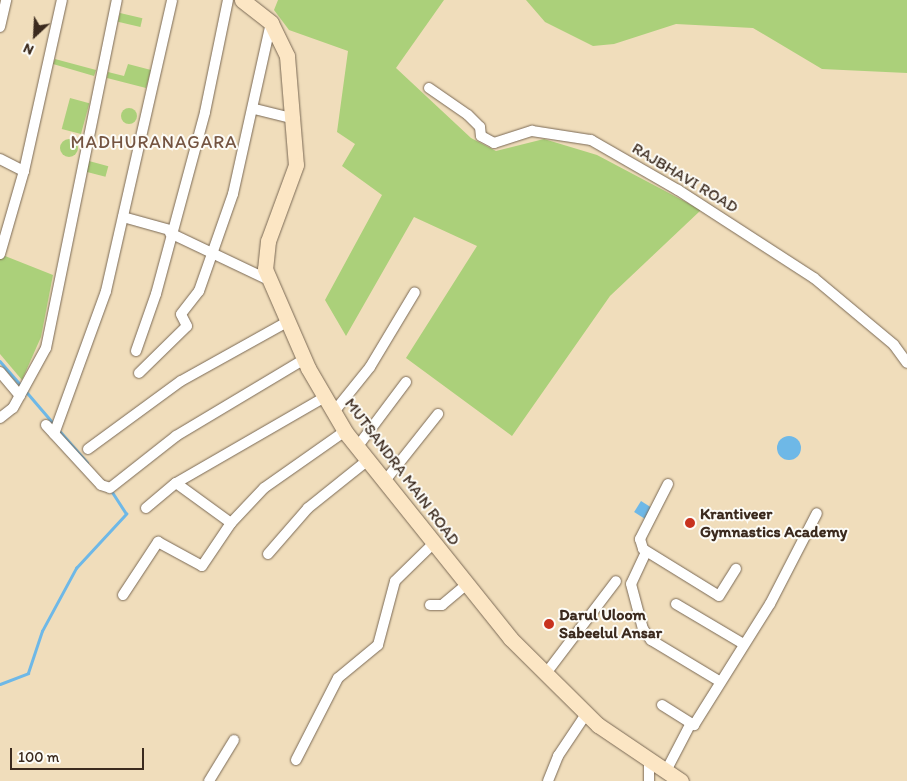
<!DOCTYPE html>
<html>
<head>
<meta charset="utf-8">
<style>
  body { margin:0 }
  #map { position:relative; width:907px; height:781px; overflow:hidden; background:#f0ddbb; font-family:Itim,sans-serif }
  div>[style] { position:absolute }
  .green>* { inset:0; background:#abd07a; transform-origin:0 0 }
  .round { border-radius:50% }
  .water>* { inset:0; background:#6eb8e7; transform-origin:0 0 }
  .stream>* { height:2.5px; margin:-1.25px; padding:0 1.25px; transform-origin:1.25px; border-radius:1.25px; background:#6eb8e7 }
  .roads { filter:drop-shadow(0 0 1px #7a6955) drop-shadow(0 0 1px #7a6955) }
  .street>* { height:10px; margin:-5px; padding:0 5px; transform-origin:5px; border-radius:5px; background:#fff }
  .secondary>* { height:15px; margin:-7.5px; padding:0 7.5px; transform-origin:7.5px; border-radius:7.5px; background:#fce6c4 }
  .dots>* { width:14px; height:14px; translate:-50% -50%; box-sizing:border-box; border:2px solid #fdfcf7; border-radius:50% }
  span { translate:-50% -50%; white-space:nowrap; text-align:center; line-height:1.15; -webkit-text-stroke:4px #fdfcf7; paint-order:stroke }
  .street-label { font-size:16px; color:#3b2a1e }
  .poi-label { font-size:16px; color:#3b2a1e; font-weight:700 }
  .left { translate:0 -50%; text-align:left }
  .neighbourhood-label { font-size:18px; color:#745441; letter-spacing:1px }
  .north { position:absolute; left:10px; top:10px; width:50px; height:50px; -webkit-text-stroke:4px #fdfcf7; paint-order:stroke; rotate:205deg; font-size:14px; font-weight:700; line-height:20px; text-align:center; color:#3b2a1e }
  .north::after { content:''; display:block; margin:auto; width:18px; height:22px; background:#3b2a1e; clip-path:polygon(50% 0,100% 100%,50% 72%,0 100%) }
  .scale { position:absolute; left:10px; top:748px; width:134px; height:22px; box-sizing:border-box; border:2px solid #3b2a1e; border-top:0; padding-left:6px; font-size:15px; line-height:18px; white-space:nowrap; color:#3b2a1e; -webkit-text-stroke:4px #fdfcf7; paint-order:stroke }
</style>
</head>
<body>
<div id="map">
  <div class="green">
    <i style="clip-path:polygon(278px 0,444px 0,396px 68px,471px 138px,496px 151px,544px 139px,597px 155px,701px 210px,610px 296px,512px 436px,406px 358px,477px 246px,414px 217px,346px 336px,325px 300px,382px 195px,342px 166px,355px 144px,337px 132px,348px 51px,289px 30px,274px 10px)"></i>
    <i style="clip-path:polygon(526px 0,907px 0,907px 73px,822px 69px,753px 28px,676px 24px,614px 44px,593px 46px,545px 22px)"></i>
    <i style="left:120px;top:13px;width:23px;height:9px;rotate:13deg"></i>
    <i style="clip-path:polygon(55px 59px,96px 70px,94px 76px,53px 64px)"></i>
    <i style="clip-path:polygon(128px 64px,151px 70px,146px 88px,107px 78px,108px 72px,124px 76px)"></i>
    <i style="left:70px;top:98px;width:20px;height:32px;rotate:15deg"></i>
    <i class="round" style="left:121px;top:108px;width:16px;height:16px"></i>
    <i class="round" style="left:60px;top:139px;width:18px;height:18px"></i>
    <i style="left:89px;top:161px;width:20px;height:11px;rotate:15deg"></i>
    <i style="clip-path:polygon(0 254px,53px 275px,41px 337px,22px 380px,0 354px)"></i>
  </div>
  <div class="water">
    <i class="round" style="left:777px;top:436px;width:24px;height:24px"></i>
    <i style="left:641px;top:501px;width:13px;height:13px;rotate:32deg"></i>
  </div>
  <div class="stream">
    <i style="left:0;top:361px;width:33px;rotate:49deg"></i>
    <i style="left:25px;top:390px;width:45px;rotate:49.5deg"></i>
    <i style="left:59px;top:430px;width:43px;rotate:48.8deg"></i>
    <i style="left:0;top:684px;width:30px;rotate:-21deg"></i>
    <i style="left:28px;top:673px;width:44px;rotate:-71.6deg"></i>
    <i style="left:42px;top:631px;width:72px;rotate:-61.6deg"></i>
    <i style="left:76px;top:568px;width:74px;rotate:-47.2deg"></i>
    <i style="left:126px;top:514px;width:27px;rotate:-123deg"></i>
  </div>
  <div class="roads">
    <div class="street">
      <i style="left:0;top:27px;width:28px;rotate:-77deg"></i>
      <i style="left:429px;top:88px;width:47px;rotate:34.7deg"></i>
      <i style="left:468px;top:115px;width:17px;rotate:45deg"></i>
      <i style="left:480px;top:127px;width:9px;rotate:84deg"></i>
      <i style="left:481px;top:136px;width:15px;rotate:28deg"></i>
      <i style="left:494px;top:143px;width:40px;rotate:-18deg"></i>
      <i style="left:532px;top:131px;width:60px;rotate:8.7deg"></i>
      <i style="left:591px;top:140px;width:100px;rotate:29.9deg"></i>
      <i style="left:678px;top:190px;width:162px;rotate:32.9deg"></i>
      <i style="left:814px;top:278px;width:104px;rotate:39.9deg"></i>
      <i style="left:894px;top:345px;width:22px;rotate:54deg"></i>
      <i style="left:255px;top:109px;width:41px;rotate:14deg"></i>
      <i style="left:0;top:159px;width:27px;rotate:27deg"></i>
      <i style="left:123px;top:217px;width:49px;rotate:15.5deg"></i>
      <i style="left:170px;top:233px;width:107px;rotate:25.4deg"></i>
      <i style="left:0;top:254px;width:86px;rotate:-73.9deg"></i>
      <i style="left:24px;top:171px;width:175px;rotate:-77.5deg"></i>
      <i style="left:136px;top:351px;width:60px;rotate:-70.7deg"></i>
      <i style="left:156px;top:294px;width:188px;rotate:-74.9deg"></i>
      <i style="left:205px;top:112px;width:114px;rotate:-78.4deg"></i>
      <i style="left:0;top:372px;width:31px;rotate:50deg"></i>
      <i style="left:139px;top:373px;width:67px;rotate:-44.4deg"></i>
      <i style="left:187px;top:326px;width:13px;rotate:-117deg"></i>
      <i style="left:181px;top:314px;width:29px;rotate:-52deg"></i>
      <i style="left:199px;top:291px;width:103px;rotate:-70.7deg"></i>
      <i style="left:233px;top:194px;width:175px;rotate:-77.5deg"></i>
      <i style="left:333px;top:413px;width:59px;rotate:-51.2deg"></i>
      <i style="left:370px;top:367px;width:87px;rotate:-59deg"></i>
      <i style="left:0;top:418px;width:16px;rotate:-38deg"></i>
      <i style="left:13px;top:408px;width:68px;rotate:-61.2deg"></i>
      <i style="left:46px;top:348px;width:355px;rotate:-78.5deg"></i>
      <i style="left:46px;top:425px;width:81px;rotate:47.5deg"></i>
      <i style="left:101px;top:485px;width:9px;rotate:18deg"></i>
      <i style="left:110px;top:488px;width:84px;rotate:-38.2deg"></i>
      <i style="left:176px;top:436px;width:148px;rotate:-30.9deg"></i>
      <i style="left:54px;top:434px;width:152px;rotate:-70deg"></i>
      <i style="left:106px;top:291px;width:298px;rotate:-77.2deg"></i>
      <i style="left:358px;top:446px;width:80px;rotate:-53.1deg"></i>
      <i style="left:88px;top:449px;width:115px;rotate:-36.2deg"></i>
      <i style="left:181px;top:381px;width:119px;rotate:-29.1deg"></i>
      <i style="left:384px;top:482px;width:87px;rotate:-51.5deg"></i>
      <i style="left:176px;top:483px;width:68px;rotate:36deg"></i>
      <i style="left:668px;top:484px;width:62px;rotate:117deg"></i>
      <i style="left:640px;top:539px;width:10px;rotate:73deg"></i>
      <i style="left:643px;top:549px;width:89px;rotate:31.7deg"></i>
      <i style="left:719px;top:596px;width:32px;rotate:-58deg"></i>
      <i style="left:146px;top:508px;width:39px;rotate:-40deg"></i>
      <i style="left:176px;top:483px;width:172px;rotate:-30deg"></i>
      <i style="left:646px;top:552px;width:35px;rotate:115deg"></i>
      <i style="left:631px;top:584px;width:47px;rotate:75.1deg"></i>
      <i style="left:643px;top:629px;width:14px;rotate:54deg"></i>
      <i style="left:651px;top:640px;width:79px;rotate:31.1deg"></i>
      <i style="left:268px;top:554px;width:61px;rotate:-49deg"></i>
      <i style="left:308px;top:508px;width:77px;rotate:-38.7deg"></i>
      <i style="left:123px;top:595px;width:64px;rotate:-56.6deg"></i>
      <i style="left:158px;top:542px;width:50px;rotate:28.6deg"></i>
      <i style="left:202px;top:566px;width:52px;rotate:-56deg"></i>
      <i style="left:231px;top:523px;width:48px;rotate:-46.7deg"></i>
      <i style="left:264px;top:488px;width:99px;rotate:-35.1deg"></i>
      <i style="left:676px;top:604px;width:77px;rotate:30.6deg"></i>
      <i style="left:430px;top:605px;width:12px"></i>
      <i style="left:442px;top:605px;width:33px;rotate:-40deg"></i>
      <i style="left:547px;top:672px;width:114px;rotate:-52.8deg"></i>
      <i style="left:662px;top:705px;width:38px;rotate:32deg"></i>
      <i style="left:694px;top:725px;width:143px;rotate:-57.9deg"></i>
      <i style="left:770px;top:604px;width:102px;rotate:-62.7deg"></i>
      <i style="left:296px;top:760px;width:92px;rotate:-62.9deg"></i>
      <i style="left:338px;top:678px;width:52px;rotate:-39.5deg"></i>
      <i style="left:378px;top:645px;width:66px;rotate:-75.1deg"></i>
      <i style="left:395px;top:581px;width:54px;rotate:-44.3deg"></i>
      <i style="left:666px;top:771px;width:54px;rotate:-62.5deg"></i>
      <i style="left:209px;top:781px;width:48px;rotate:-58.6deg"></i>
      <i style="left:548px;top:781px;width:27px;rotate:-68deg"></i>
      <i style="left:558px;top:756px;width:50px;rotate:-56.3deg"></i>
      <i style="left:649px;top:781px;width:19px;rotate:-90deg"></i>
    </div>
    <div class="secondary">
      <i style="left:242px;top:0;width:37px;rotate:38deg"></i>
      <i style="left:271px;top:23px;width:37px;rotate:64deg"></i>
      <i style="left:287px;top:56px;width:109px;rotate:85.3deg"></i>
      <i style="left:296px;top:165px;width:81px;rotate:110.2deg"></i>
      <i style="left:268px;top:241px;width:28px;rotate:96deg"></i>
      <i style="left:265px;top:269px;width:108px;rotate:66.5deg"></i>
      <i style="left:308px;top:368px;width:75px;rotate:59.7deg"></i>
      <i style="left:346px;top:433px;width:263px;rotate:51.3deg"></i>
      <i style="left:510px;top:638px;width:124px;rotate:44.7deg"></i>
      <i style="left:598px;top:725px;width:100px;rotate:34deg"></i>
    </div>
  </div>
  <div class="dots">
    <i style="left:690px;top:523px;background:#c8321e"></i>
    <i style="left:549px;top:624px;background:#c8321e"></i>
  </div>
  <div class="street-label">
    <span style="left:685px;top:178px;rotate:31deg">RAJBHAVI ROAD</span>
    <span style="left:402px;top:472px;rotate:53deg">MUTSANDRA MAIN ROAD</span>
  </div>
  <div class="poi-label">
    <span class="left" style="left:700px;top:523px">Krantiveer<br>Gymnastics Academy</span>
    <span class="left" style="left:559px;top:624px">Darul Uloom<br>Sabeelul Ansar</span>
  </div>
  <div class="neighbourhood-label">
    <span style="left:154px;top:142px">MADHURANAGARA</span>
  </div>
  <div class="north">N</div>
  <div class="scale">100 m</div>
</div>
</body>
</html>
